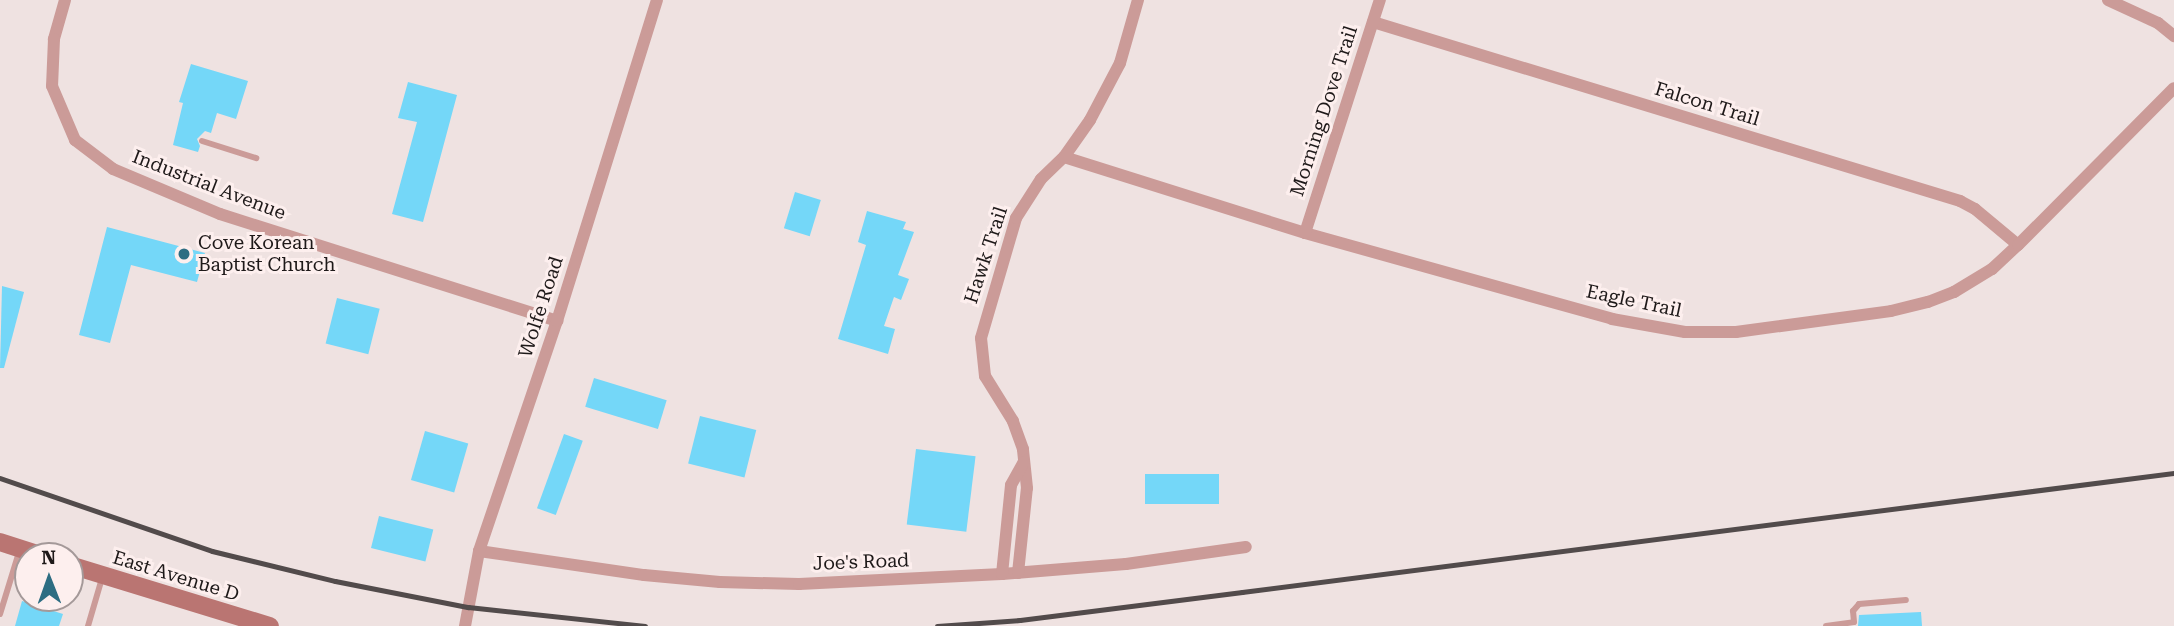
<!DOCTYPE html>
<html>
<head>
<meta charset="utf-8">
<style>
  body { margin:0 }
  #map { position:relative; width:2174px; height:626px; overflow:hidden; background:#efe2e1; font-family:"Roboto Serif",serif }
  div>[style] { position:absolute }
  .building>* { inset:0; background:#74d7f8; transform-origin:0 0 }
  .lane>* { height:6px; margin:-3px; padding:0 3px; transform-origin:3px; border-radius:3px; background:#cb9b98 }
  .street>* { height:12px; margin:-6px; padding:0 6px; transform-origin:6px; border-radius:6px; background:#cb9b98 }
  .secondary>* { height:18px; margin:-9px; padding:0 9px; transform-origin:9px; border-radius:9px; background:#ba7572 }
  .rail>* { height:5px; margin:-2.5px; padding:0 2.5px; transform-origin:2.5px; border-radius:2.5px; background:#524b4b }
  .dots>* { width:19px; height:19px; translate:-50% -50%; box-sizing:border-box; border:4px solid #fdefee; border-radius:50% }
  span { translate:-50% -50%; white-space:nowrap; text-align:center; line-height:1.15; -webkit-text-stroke:6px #fdefee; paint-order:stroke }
  .street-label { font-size:19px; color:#1e1919 }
  .poi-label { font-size:19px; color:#1e1919 }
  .left { translate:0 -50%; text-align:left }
  .north { position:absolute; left:14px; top:542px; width:70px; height:70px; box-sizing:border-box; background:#fdefee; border:2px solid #a49999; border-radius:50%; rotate:359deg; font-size:19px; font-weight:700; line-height:28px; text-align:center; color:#1e1919 }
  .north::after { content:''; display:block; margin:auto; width:24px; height:32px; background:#2d6d82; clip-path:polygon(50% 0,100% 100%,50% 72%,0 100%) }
</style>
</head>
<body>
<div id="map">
  <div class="building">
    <i style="clip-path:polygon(191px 64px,248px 81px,236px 119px,217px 113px,211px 133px,205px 131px,197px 139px,200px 146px,198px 152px,173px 145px,183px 103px,179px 102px)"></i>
    <i style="clip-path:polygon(408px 82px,457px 95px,423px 222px,392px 214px,417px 122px,398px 118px)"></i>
    <i style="left:795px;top:192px;width:27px;height:38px;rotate:17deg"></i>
    <i style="clip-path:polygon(867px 211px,906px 222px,903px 229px,914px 232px,898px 275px,909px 279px,901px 300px,894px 297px,884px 326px,895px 329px,888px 354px,838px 339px,866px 245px,858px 242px)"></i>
    <i style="clip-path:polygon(107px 227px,205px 253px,197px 282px,131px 265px,110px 343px,79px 335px)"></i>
    <i style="clip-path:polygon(2px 286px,24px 292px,4px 368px,0 368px)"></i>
    <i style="left:337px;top:298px;width:44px;height:47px;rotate:14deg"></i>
    <i style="left:594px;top:378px;width:76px;height:30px;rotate:17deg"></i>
    <i style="left:700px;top:416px;width:58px;height:49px;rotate:14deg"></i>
    <i style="left:425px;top:431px;width:45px;height:51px;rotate:16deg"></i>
    <i style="left:564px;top:434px;width:20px;height:79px;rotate:20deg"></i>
    <i style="left:916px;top:449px;width:60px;height:76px;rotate:7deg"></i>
    <i style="left:1145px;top:474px;width:74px;height:30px"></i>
    <i style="left:379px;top:516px;width:56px;height:33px;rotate:14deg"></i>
    <i style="clip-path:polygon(22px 601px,63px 614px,59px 626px,15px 626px)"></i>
    <i style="clip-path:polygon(1921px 612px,1922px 626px,1858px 626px,1859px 615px)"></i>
  </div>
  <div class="lane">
    <i style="left:202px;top:141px;width:57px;rotate:17.5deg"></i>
    <i style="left:0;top:614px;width:68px;rotate:-72.9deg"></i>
    <i style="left:88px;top:626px;width:50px;rotate:-73.7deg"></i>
    <i style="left:1826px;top:626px;width:28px;rotate:-8deg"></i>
    <i style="left:1854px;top:622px;width:11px;rotate:-95deg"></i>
    <i style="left:1853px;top:611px;width:9px;rotate:-49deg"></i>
    <i style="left:1859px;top:604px;width:47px;rotate:-4.9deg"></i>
  </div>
  <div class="street">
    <i style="left:65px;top:0;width:41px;rotate:105.8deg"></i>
    <i style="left:54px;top:39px;width:47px;rotate:92.4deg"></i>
    <i style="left:52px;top:86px;width:59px;rotate:66.9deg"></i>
    <i style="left:75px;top:140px;width:48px;rotate:37.3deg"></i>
    <i style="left:113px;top:169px;width:116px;rotate:22.8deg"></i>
    <i style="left:220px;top:214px;width:354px;rotate:17.6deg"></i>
    <i style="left:2108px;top:0;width:55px;rotate:24.7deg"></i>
    <i style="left:2158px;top:23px;width:21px;rotate:39deg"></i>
    <i style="left:1373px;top:22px;width:614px;rotate:16.96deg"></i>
    <i style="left:1960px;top:201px;width:17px;rotate:28deg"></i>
    <i style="left:1975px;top:209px;width:56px;rotate:39.9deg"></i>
    <i style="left:1064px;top:157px;width:253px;rotate:17.5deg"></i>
    <i style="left:1305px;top:233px;width:319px;rotate:15.6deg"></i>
    <i style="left:1612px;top:319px;width:74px;rotate:10.1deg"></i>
    <i style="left:1685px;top:332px;width:51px"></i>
    <i style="left:1736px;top:332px;width:156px;rotate:-7.7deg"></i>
    <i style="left:1891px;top:311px;width:38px;rotate:-14deg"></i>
    <i style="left:1928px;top:302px;width:28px;rotate:-21deg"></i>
    <i style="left:1954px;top:292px;width:44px;rotate:-31.2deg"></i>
    <i style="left:1992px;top:269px;width:35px;rotate:-43deg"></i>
    <i style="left:2018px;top:245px;width:221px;rotate:-45.2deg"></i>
    <i style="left:1305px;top:233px;width:245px;rotate:-72.2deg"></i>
    <i style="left:479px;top:551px;width:167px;rotate:8.3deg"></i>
    <i style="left:644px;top:575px;width:76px;rotate:5.3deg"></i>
    <i style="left:720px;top:582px;width:79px;rotate:1.5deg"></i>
    <i style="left:799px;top:584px;width:203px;rotate:-2.8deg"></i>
    <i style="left:1002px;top:574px;width:124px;rotate:-4.6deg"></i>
    <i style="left:1126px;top:564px;width:121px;rotate:-8.1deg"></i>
    <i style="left:1018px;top:573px;width:85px;rotate:-84deg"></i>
    <i style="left:1027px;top:488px;width:39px;rotate:-96deg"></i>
    <i style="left:1023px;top:449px;width:30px;rotate:-110deg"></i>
    <i style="left:1013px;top:421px;width:53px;rotate:-121.9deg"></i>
    <i style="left:985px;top:376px;width:38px;rotate:-96deg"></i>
    <i style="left:981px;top:338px;width:125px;rotate:-73.7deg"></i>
    <i style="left:1016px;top:218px;width:46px;rotate:-57.3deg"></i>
    <i style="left:1041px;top:179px;width:32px;rotate:-44deg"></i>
    <i style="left:1064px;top:157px;width:45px;rotate:-54.9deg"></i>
    <i style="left:1090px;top:120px;width:64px;rotate:-62.2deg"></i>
    <i style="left:1120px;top:63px;width:66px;rotate:-74.1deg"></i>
    <i style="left:1002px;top:574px;width:89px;rotate:-84.2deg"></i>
    <i style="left:1011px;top:485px;width:26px;rotate:-61deg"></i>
    <i style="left:465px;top:626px;width:76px;rotate:-79.4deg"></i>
    <i style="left:479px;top:551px;width:243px;rotate:-71.3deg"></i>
    <i style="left:557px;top:321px;width:336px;rotate:-72.7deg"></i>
  </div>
  <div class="secondary">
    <i style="left:0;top:542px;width:45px;rotate:18deg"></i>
    <i style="left:70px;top:565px;width:209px;rotate:17deg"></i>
  </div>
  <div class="rail">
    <i style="left:0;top:478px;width:224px;rotate:19deg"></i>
    <i style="left:212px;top:551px;width:127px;rotate:13.7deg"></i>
    <i style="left:335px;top:581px;width:136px;rotate:11.1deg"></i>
    <i style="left:468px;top:607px;width:178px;rotate:6.1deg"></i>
    <i style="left:937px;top:626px;width:83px;rotate:-4.1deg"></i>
    <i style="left:1020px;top:620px;width:224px;rotate:-7.2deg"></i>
    <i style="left:1242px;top:592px;width:940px;rotate:-7.28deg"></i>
  </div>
  <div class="dots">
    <i style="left:184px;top:254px;background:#2d6d82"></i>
  </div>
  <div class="street-label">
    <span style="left:1707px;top:104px;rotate:17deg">Falcon Trail</span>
    <span style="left:1324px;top:111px;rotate:-72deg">Morning Dove Trail</span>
    <span style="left:209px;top:185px;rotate:21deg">Industrial Avenue</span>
    <span style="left:986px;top:255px;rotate:-72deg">Hawk Trail</span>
    <span style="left:1634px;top:301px;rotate:12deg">Eagle Trail</span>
    <span style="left:541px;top:307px;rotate:-72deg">Wolfe Road</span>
    <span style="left:861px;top:562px;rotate:-2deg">Joe's Road</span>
    <span style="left:176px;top:576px;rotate:17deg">East Avenue D</span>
  </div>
  <div class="poi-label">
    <span class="left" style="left:198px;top:254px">Cove Korean<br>Baptist Church</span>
  </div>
  <div class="north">N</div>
</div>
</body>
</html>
